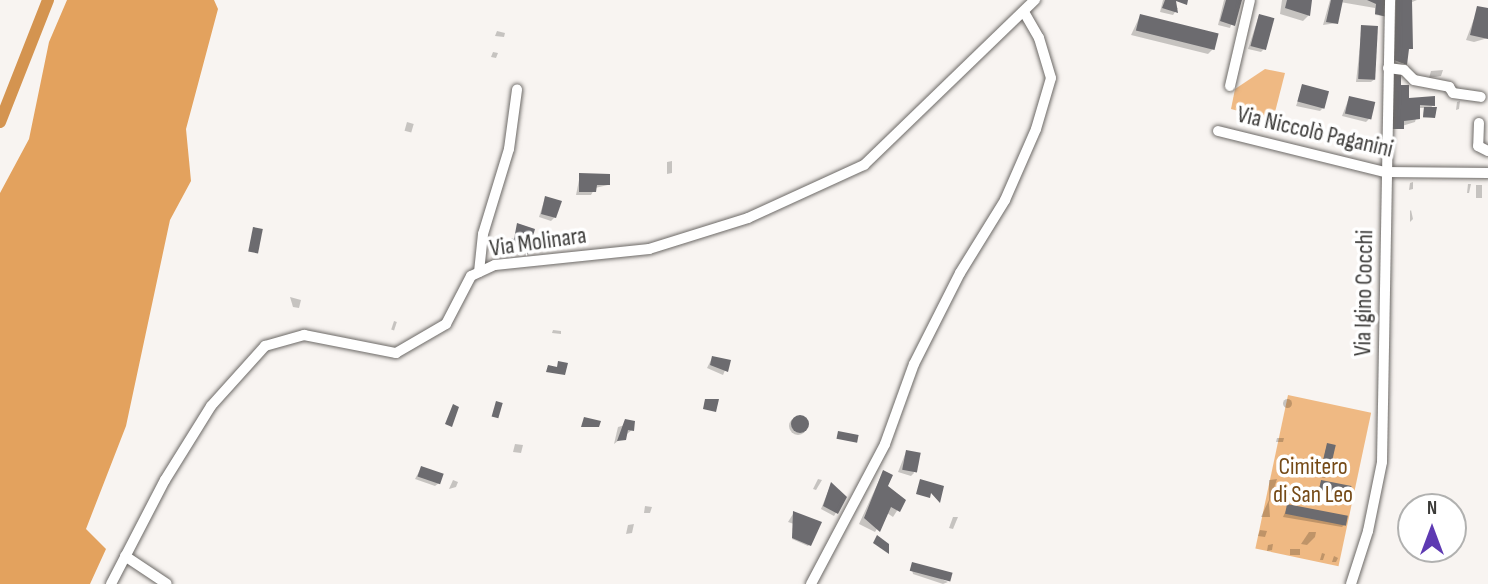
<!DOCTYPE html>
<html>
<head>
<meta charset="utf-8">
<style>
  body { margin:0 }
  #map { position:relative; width:1488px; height:584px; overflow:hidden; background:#f8f4f1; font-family:"Sofia Sans Condensed",sans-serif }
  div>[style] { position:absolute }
  .green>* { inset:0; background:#efb983; transform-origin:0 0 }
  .forest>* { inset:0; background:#e3a25e }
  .shadow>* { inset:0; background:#0003; transform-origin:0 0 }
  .round { border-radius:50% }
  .canal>* { height:12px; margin:-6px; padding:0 6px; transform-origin:6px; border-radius:6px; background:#d49450 }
  .building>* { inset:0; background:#6c6b6f; transform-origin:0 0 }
  .roads { filter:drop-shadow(0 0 2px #6c6966) drop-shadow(0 0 2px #6c6966) }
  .minor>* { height:10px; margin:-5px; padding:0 5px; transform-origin:5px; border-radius:5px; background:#fff }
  span { translate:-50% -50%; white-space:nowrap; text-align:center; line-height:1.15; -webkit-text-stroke:7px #fff; paint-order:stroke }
  .street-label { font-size:24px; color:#3c3b39 }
  .park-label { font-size:24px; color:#754a17 }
  .north { position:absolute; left:1397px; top:493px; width:70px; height:70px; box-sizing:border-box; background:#fff; border:2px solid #b1b1b0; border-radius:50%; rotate:0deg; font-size:19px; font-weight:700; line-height:28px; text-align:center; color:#3c3b39 }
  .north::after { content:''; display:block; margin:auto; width:24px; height:32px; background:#5e3ab2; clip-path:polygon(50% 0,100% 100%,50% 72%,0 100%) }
</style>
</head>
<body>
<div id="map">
  <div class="green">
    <i style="clip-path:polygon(1265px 69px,1285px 73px,1273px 120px,1231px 109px,1235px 89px)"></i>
    <i style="left:1288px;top:395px;width:85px;height:157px;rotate:12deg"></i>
  </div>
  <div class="forest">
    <i style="clip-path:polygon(67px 0,214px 0,218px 9px,186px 129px,191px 181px,170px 220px,126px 426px,86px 529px,106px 549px,90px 584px,0 584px,0 193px,29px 139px,49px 42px)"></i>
  </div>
  <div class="shadow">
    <i style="clip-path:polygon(1163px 0,1174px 0,1172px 7px,1178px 8px,1173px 15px,1160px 12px)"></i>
    <i style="clip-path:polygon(1224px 0,1240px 0,1230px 28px,1218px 25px)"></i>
    <i style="clip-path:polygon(1282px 0,1310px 0,1309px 15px,1303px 21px,1280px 14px)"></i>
    <i style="clip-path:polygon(1330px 0,1387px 0,1385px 16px,1375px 15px,1375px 8px,1340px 2px,1337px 23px,1323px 25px)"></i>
    <i style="clip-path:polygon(1394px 0,1417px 0,1410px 3px,1402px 67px,1392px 63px)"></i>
    <i style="clip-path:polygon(1478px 8px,1488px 10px,1488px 38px,1474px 42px,1466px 40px)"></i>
    <i style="clip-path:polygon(1259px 15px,1264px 49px,1261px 52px,1248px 49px)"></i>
    <i style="clip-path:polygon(1140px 16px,1213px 49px,1208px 54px,1131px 35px)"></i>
    <i style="clip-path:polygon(1362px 27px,1375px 79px,1371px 82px,1356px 82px)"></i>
    <i style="clip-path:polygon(497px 31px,505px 33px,504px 37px,495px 36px)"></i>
    <i style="clip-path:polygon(493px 52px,498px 53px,496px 58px,491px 57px)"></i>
    <i style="clip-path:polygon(1443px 70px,1441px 76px,1429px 78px,1431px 71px)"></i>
    <i style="clip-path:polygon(1303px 86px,1323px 108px,1320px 111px,1296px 106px)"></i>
    <i style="clip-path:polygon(1400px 86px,1407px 100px,1433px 105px,1430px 109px,1434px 117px,1423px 118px,1424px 108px,1419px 108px,1415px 122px,1392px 129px)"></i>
    <i style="clip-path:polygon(1349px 98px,1369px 119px,1366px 122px,1342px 116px)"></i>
    <i style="clip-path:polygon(1460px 101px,1459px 109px,1456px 110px,1457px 102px)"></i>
    <i style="left:407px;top:122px;width:7px;height:9px;rotate:16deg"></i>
    <i style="clip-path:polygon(672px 161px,672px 173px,667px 174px,667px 162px)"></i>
    <i style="clip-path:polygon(580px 175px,608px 185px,595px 188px,591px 195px,576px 195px)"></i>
    <i style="clip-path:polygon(1413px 182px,1413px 189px,1409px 190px,1410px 183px)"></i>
    <i style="clip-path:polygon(1468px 184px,1471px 184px,1469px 193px,1467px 193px)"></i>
    <i style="left:1476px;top:185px;width:6px;height:13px"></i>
    <i style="clip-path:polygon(545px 198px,555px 217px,551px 221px,539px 217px)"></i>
    <i style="clip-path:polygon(1411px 210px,1413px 219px,1410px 222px,1410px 211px)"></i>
    <i style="clip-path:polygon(509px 241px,526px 253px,509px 252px)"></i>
    <i style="clip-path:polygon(290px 297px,301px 300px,299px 308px,293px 307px)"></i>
    <i style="left:394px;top:321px;width:3px;height:9px;rotate:18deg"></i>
    <i style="clip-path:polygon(553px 330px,561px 331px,561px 334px,552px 333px)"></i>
    <i style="clip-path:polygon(712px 358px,729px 361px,723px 375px,707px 368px)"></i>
    <i class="round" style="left:1282.5px;top:398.5px;width:9px;height:9px"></i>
    <i class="round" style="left:789px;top:417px;width:18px;height:18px"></i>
    <i style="clip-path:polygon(633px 423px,632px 430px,614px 444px,618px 427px)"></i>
    <i style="clip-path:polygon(1277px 438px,1284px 438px,1283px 442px,1276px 442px)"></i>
    <i style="clip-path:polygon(515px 444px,523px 445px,521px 453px,513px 452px)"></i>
    <i style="clip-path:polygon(1327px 445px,1329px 474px,1325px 478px,1319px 477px)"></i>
    <i style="clip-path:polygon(906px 452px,914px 473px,911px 476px,898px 472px)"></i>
    <i style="clip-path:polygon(421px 468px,439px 483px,435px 486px,415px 479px)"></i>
    <i style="clip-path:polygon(883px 472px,885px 487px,904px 500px,893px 517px,887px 513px,875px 532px,859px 524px)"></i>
    <i style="clip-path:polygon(818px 479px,822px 480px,816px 490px,813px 489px)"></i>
    <i style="clip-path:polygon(1277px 479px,1269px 503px,1270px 517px,1261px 517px,1269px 500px,1269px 480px)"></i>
    <i style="clip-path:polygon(453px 480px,458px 482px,456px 487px,449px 489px)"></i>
    <i style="clip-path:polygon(1321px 482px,1348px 495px,1344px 498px,1317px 493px)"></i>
    <i style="clip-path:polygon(831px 484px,845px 498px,834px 516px,821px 509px)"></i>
    <i style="clip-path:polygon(645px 506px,652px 507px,650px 513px,644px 513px)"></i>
    <i style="clip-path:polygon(1288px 506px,1345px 524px,1342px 527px,1283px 517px)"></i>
    <i style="clip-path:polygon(793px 514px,809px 545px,808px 546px,792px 539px,797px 525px,788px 522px)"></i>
    <i style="clip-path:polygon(953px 517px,958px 517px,953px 529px,949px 528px)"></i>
    <i style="clip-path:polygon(634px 524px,632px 533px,626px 534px,628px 525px)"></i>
    <i style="clip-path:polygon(1260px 530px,1267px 531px,1265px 537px,1258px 536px)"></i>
    <i style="clip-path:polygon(1309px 532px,1316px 532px,1315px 537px,1307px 545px,1301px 544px)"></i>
    <i style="clip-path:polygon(1273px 544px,1272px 550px,1267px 551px,1268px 545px)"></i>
    <i style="left:1290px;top:549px;width:10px;height:6px"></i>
    <i style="clip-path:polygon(1322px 553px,1325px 554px,1323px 560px,1320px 560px)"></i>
    <i style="clip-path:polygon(1334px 556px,1338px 558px,1336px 562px,1332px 562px)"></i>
    <i style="clip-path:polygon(911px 565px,948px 582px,943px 584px,913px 574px)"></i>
  </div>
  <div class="canal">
    <i style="left:0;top:122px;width:131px;rotate:-68.5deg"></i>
  </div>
  <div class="building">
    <i style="clip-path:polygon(1165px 0,1188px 0,1187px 5px,1176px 1px,1178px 13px,1162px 8px)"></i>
    <i style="clip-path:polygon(1226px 0,1242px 0,1235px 26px,1220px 21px)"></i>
    <i style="clip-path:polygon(1287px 0,1312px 0,1310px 16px,1285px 8px)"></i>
    <i style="clip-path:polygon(1331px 0,1343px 0,1338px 24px,1326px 22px)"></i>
    <i style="clip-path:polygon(1367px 0,1387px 0,1387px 17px,1375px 14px,1376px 4px)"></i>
    <i style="clip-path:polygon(1396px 0,1412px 0,1413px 49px,1409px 49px,1407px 65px,1394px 60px)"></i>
    <i style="clip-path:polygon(1477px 6px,1488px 8px,1488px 39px,1470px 35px)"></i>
    <i style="left:1140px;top:14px;width:81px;height:17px;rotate:14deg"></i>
    <i style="left:1259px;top:14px;width:16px;height:33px;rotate:15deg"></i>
    <i style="left:1361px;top:25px;width:17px;height:54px;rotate:3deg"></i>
    <i style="clip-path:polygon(1394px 71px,1401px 72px,1401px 85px,1409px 85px,1409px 98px,1435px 96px,1435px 106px,1420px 105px,1420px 119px,1404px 121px,1404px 129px,1392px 129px)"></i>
    <i style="left:1302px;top:84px;width:28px;height:18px;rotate:15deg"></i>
    <i style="left:1349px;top:96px;width:27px;height:18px;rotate:13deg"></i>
    <i style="clip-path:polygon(1424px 107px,1437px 107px,1435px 118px,1423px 117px)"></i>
    <i style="clip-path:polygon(579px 173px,610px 174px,610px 185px,597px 185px,596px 192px,579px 192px)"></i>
    <i style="clip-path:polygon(545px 196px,562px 201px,556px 218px,541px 214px)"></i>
    <i style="clip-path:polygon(517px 223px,535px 229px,528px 254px,506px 247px,510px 238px,514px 239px)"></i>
    <i style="left:253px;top:227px;width:10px;height:25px;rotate:11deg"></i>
    <i style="clip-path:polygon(712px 356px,731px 360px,728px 372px,710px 365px)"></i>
    <i style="clip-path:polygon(558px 361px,568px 363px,565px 375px,546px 372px,548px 365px,557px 367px)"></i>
    <i style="clip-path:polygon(705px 399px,719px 399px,716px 412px,703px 409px)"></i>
    <i style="left:496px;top:401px;width:7px;height:16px;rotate:16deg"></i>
    <i style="clip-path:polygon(453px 404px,459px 407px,452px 427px,445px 424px)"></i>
    <i class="round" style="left:791px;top:415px;width:18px;height:18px"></i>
    <i style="clip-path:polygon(584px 417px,601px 421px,599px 427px,581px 427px)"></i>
    <i style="clip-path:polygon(625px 419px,635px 421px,634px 431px,628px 430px,626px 440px,617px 441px)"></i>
    <i style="left:838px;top:431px;width:21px;height:8px;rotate:11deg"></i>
    <i style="left:1327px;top:443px;width:9px;height:32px;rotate:13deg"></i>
    <i style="left:906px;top:450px;width:15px;height:20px;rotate:11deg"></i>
    <i style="left:421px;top:466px;width:24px;height:11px;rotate:19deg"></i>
    <i style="clip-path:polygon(883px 470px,893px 475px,888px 486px,906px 500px,900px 512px,891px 507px,880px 532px,864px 518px)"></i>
    <i style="clip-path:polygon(920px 479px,944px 486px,940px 503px,931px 493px,930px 498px,916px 494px)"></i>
    <i style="left:1321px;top:480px;width:31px;height:10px;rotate:11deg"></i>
    <i style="clip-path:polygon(831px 482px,847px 497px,838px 514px,823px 506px)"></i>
    <i style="left:1287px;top:504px;width:62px;height:10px;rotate:11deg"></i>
    <i style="clip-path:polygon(793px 511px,822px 522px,811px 546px,792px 538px)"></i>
    <i style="clip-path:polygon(877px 535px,889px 544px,889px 554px,873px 543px)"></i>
    <i style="left:912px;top:562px;width:42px;height:9px;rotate:15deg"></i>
  </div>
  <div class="roads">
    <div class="minor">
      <i style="left:1388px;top:68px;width:16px;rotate:7deg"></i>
      <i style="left:1404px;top:70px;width:14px;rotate:45deg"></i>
      <i style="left:1414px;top:80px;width:36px;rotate:11deg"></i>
      <i style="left:1449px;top:87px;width:7px;rotate:56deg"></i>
      <i style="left:1453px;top:93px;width:28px;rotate:8deg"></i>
      <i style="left:1230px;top:86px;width:88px;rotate:-76.9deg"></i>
      <i style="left:1479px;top:123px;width:23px;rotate:92deg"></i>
      <i style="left:1478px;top:146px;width:11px;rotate:27deg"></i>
      <i style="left:1218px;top:131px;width:172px;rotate:13.8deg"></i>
      <i style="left:1385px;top:172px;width:103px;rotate:0.6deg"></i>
      <i style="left:479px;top:272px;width:38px;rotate:-84deg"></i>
      <i style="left:483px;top:234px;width:89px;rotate:-73deg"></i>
      <i style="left:509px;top:149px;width:60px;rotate:-82.3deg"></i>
      <i style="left:125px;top:556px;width:50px;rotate:33.7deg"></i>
      <i style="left:111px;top:584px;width:117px;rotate:-62.6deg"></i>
      <i style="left:165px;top:480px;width:87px;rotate:-58.1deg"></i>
      <i style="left:211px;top:406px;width:81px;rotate:-48deg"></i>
      <i style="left:265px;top:346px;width:41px;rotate:-15.8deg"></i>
      <i style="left:304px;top:335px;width:94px;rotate:11.1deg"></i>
      <i style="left:396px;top:353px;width:58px;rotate:-30.1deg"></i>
      <i style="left:446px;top:324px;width:54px;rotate:-62.5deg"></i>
      <i style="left:471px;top:276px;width:26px;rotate:-25deg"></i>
      <i style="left:495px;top:265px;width:155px;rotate:-5.9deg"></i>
      <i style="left:649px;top:249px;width:104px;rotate:-17.4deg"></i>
      <i style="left:748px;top:218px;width:128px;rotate:-24.6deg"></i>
      <i style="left:864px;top:165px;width:238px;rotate:-44deg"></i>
      <i style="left:811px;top:584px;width:158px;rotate:-62.1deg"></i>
      <i style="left:885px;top:444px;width:85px;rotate:-70.1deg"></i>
      <i style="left:914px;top:364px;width:102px;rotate:-63.2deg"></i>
      <i style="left:960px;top:273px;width:86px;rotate:-58.3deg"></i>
      <i style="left:1005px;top:200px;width:77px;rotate:-66.4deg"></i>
      <i style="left:1036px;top:129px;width:53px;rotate:-73.6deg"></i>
      <i style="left:1051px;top:78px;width:42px;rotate:-106.7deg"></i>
      <i style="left:1039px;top:38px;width:30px;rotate:-120deg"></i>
      <i style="left:1351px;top:584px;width:56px;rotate:-72.2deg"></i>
      <i style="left:1368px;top:531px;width:70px;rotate:-78.5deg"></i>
      <i style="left:1382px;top:462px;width:462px;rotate:-89deg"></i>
    </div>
  </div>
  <div class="street-label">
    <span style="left:1315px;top:132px;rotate:13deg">Via Niccolò Paganini</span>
    <span style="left:538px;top:242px;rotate:-8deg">Via Molinara</span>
    <span style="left:1364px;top:293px;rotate:-89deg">Via Igino Cocchi</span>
  </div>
  <div class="park-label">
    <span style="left:1313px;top:481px">Cimitero<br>di San Leo</span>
  </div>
  <div class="north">N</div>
</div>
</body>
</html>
